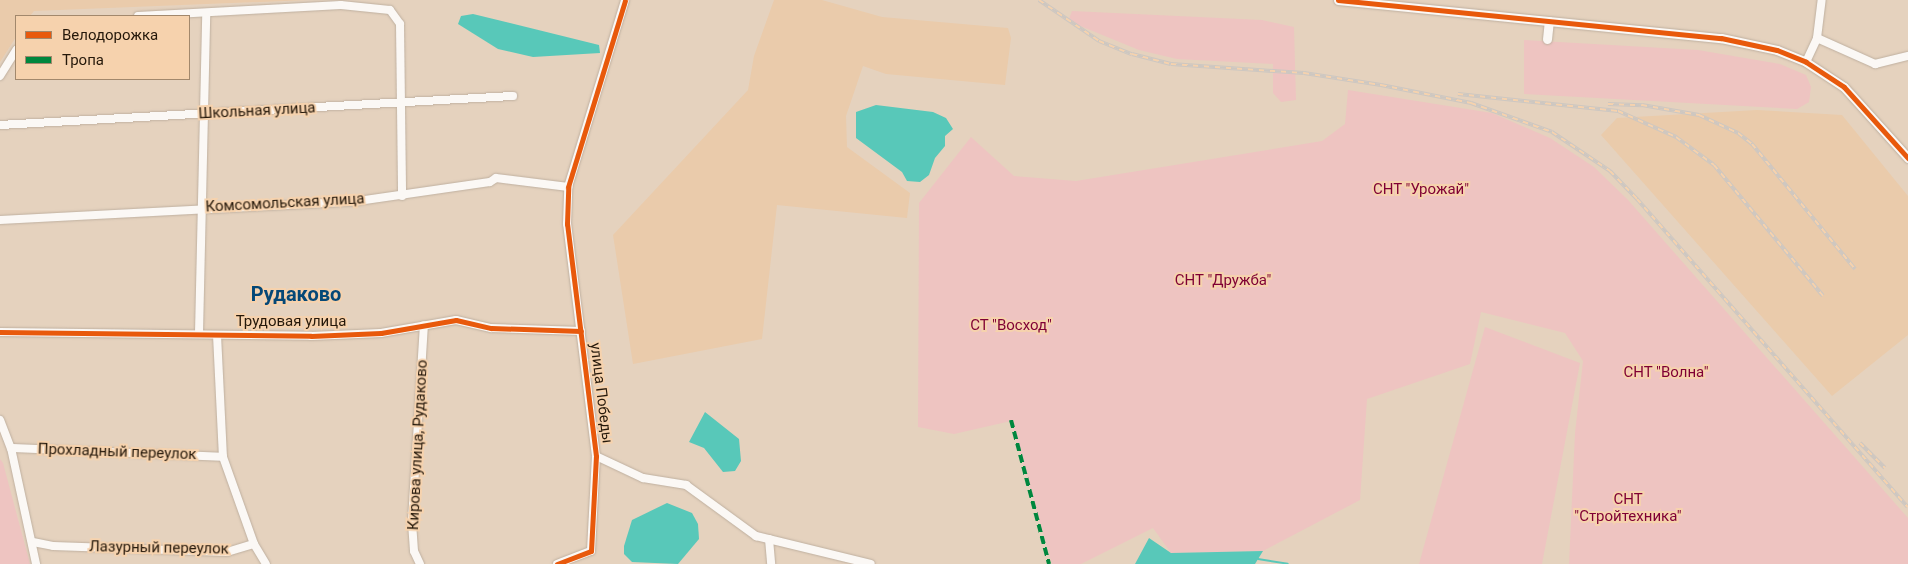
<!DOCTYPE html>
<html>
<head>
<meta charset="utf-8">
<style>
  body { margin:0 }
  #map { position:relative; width:1908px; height:564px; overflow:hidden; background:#e5d2be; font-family:Roboto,sans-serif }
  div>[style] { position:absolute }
  .built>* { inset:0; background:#eacbab }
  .green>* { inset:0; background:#eec4c1 }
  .water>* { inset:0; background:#58c8b9 }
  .stream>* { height:2px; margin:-1px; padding:0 1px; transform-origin:1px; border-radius:1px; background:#58c8b9 }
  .roads { filter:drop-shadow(0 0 1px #bfb0a0) drop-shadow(0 0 1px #bfb0a0) }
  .minor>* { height:8px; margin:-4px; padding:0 4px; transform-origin:4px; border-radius:4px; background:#fbf8f5 }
  .tertiary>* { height:9px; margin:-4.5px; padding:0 4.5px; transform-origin:4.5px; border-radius:4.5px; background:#fbf8f5 }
  .rail>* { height:4px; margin-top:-2px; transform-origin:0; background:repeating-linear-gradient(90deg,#f6d2ad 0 5.5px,#cdc7c1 0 11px); box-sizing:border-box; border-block:1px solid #cdc7c1 }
  .quiet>* { height:4px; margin-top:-2px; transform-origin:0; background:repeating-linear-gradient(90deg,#00873e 0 8px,transparent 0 12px) }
  .cycleway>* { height:5px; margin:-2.5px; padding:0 2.5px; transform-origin:2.5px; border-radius:2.5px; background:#e8590c }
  span { translate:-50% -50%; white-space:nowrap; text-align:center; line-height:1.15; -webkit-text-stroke:4px #f6d2ad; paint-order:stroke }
  .street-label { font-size:15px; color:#25180a }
  .park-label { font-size:15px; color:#7f0034 }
  .district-label { font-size:20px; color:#054877; font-weight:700 }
  .legend { position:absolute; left:15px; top:15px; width:175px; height:65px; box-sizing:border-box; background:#f6d2ad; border:1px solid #a2886c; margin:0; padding:6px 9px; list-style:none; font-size:15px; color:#25180a }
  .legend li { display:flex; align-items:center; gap:10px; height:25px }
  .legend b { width:25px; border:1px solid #a2886c }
</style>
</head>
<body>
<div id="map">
  <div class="built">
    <i style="clip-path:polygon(0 0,307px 0,34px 11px,30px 16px,16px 16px,16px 37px,0 62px)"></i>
    <i style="clip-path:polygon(774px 0,822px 0,882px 17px,1008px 28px,1011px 38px,1005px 85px,886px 74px,863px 66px,846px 116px,847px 147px,910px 193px,907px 218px,777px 205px,762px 339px,633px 364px,613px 235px,748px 90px,754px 56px)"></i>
    <i style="clip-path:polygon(1757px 110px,1842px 115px,1908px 196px,1908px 335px,1832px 396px,1601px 135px,1617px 118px)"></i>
  </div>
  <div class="green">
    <i style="clip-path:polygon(1072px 11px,1262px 20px,1294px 27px,1296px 100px,1281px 102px,1273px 93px,1273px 64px,1177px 59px,1139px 50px,1078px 25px,1069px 19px)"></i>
    <i style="clip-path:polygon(1524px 40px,1698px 50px,1780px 64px,1806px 75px,1811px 87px,1809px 102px,1797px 109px,1524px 94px)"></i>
    <i style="clip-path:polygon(1348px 90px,1492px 113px,1550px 138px,1594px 167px,1628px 200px,1908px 518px,1908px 564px,1569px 564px,1575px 433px,1583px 361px,1565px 333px,1481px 312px,1470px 364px,1367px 399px,1360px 500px,1263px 551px,1171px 553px,1153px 528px,1081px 564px,1052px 564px,1011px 421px,954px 434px,918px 427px,919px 203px,971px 137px,1014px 176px,1076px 181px,1322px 141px,1345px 124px)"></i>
    <i style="clip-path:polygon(1485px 327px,1580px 363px,1542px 564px,1419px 564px)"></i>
    <i style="clip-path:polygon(0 459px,3px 463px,30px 564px,0 564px)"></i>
  </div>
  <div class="water">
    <i style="clip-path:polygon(473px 14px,599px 45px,600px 53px,533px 57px,498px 49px,458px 24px,461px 16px)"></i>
    <i style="clip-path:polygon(876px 105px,933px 112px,946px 118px,953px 129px,945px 136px,945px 146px,935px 158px,929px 175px,920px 182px,907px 181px,902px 172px,856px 138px,856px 112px)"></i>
    <i style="clip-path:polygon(705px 412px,739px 439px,741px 461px,735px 471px,723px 472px,704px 448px,689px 442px)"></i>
    <i style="clip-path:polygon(667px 503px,692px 513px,698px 524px,699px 539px,678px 564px,632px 562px,624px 554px,624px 546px,632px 520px)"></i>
    <i style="clip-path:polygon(1149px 538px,1171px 553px,1263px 551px,1255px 564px,1135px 564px)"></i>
  </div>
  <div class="stream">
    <i style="left:1258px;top:559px;width:30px;rotate:9deg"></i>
  </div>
  <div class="roads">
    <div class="minor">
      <i style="left:138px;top:16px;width:203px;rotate:-3.1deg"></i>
      <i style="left:341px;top:5px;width:49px;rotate:5.8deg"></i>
      <i style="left:390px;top:10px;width:17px;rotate:54deg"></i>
      <i style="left:400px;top:24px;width:172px;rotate:89.3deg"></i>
      <i style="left:1817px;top:38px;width:64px;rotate:24.1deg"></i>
      <i style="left:1875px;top:64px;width:34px;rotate:-14deg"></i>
      <i style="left:1806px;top:62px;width:26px;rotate:-65deg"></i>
      <i style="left:1817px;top:38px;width:38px;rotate:-83deg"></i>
      <i style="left:0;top:76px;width:31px;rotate:-58deg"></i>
      <i style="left:0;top:125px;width:514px;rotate:-3.24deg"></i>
      <i style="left:0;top:220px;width:359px;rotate:-3deg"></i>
      <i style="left:358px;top:201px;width:133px;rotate:-8.2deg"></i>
      <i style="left:490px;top:182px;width:7px;rotate:-34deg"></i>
      <i style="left:496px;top:178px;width:73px;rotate:7.1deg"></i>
      <i style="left:0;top:332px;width:311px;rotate:0.7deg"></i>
      <i style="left:311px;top:336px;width:70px;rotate:-2.5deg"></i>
      <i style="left:381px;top:333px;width:76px;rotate:-9.8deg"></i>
      <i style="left:456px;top:320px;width:36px;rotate:13deg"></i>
      <i style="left:491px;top:328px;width:90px;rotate:1.9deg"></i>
      <i style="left:199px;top:333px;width:320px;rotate:-88.7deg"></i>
      <i style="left:217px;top:335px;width:122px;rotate:87.2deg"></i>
      <i style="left:223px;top:457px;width:92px;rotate:70.4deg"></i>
      <i style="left:254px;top:544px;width:23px;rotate:59deg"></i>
      <i style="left:0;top:420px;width:30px;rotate:69deg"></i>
      <i style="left:11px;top:448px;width:119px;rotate:77.8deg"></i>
      <i style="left:11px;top:448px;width:212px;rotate:2.4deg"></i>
      <i style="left:596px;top:456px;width:52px;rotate:25.1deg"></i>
      <i style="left:643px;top:478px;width:44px;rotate:9.2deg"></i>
      <i style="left:686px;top:485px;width:87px;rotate:36.1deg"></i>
      <i style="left:756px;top:536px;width:118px;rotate:13.7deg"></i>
      <i style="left:769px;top:539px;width:25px;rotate:85deg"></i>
      <i style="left:33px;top:542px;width:20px;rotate:11deg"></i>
      <i style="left:53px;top:546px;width:174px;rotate:2deg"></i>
      <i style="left:227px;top:552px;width:28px;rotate:-17deg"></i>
      <i style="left:420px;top:564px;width:14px;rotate:-115deg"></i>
      <i style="left:414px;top:551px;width:31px;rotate:-94deg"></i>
      <i style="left:412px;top:520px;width:195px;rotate:-86.5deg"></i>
      <i style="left:557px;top:564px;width:36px;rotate:-21deg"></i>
      <i style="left:591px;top:551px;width:95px;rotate:-87deg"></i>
      <i style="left:596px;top:456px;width:234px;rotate:-97.1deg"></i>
      <i style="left:567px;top:224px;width:37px;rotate:-88deg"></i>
      <i style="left:568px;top:187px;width:195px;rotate:-73deg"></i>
    </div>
    <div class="tertiary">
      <i style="left:1338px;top:0;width:385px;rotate:5.7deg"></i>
      <i style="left:1721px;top:38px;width:57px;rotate:12.1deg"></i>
      <i style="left:1777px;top:50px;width:31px;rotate:22deg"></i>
      <i style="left:1806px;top:62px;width:45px;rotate:33.3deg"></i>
      <i style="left:1844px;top:87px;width:96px;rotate:48deg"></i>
      <i style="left:1547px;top:39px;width:18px;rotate:-84deg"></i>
    </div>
  </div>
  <div class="rail">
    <i style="left:1039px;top:0;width:73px;rotate:34.3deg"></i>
    <i style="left:1099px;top:41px;width:35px;rotate:22deg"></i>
    <i style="left:1132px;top:54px;width:40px;rotate:14.4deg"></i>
    <i style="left:1171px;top:64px;width:133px;rotate:3.9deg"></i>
    <i style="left:1304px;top:73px;width:78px;rotate:8.9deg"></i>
    <i style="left:1381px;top:85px;width:92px;rotate:11.3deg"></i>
    <i style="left:1471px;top:103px;width:86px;rotate:19.7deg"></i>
    <i style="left:1552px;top:132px;width:70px;rotate:33.9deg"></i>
    <i style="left:1610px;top:171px;width:39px;rotate:46deg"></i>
    <i style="left:1637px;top:199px;width:410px;rotate:48.7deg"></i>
    <i style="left:1458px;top:94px;width:161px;rotate:6.1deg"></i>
    <i style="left:1618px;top:111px;width:64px;rotate:24.1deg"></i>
    <i style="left:1676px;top:137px;width:47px;rotate:36.4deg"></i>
    <i style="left:1714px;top:165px;width:170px;rotate:50.2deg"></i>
    <i style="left:1608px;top:104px;width:34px;rotate:2deg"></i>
    <i style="left:1642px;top:105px;width:58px;rotate:10deg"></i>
    <i style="left:1699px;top:115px;width:43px;rotate:24.8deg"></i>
    <i style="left:1738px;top:133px;width:18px;rotate:38deg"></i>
    <i style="left:1752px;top:144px;width:162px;rotate:50.5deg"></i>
    <i style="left:1860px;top:443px;width:35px;rotate:45deg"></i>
  </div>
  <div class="quiet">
    <i style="left:1011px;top:420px;width:149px;rotate:75.2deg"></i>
  </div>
  <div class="cycleway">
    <i style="left:1338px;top:0;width:385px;rotate:5.7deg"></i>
    <i style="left:1721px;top:38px;width:57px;rotate:12.1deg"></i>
    <i style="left:1777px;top:50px;width:31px;rotate:22deg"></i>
    <i style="left:1806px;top:62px;width:45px;rotate:33.3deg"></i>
    <i style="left:1844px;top:87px;width:96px;rotate:48deg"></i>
    <i style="left:0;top:332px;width:311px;rotate:0.7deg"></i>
    <i style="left:311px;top:336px;width:70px;rotate:-2.5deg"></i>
    <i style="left:381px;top:333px;width:76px;rotate:-9.8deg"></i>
    <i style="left:456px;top:320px;width:36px;rotate:13deg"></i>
    <i style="left:491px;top:328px;width:90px;rotate:1.9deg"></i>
    <i style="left:557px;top:564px;width:36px;rotate:-21deg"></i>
    <i style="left:591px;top:551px;width:95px;rotate:-87deg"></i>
    <i style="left:596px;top:456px;width:234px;rotate:-97.1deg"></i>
    <i style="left:567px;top:224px;width:37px;rotate:-88deg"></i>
    <i style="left:568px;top:187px;width:195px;rotate:-73deg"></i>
  </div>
  <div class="street-label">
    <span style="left:257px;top:111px;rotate:-3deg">Школьная улица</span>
    <span style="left:285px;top:203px;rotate:-3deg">Комсомольская улица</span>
    <span style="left:291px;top:322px">Трудовая улица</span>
    <span style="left:601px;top:393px;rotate:83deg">улица Победы</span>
    <span style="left:418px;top:445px;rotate:-87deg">Кирова улица, Рудаково</span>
    <span style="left:117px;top:452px;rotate:2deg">Прохладный переулок</span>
    <span style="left:159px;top:548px;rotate:1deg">Лазурный переулок</span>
  </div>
  <div class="park-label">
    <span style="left:1421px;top:190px">СНТ "Урожай"</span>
    <span style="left:1223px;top:281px">СНТ "Дружба"</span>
    <span style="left:1011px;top:326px">СТ "Восход"</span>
    <span style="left:1666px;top:373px">СНТ "Волна"</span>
    <span style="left:1628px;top:508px">СНТ<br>"Стройтехника"</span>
  </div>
  <div class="district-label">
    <span style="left:296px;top:294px">Рудаково</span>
  </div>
  <ul class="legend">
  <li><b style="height:6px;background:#e8590c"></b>Велодорожка</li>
  <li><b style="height:6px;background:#00873e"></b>Тропа</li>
  </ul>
</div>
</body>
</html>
